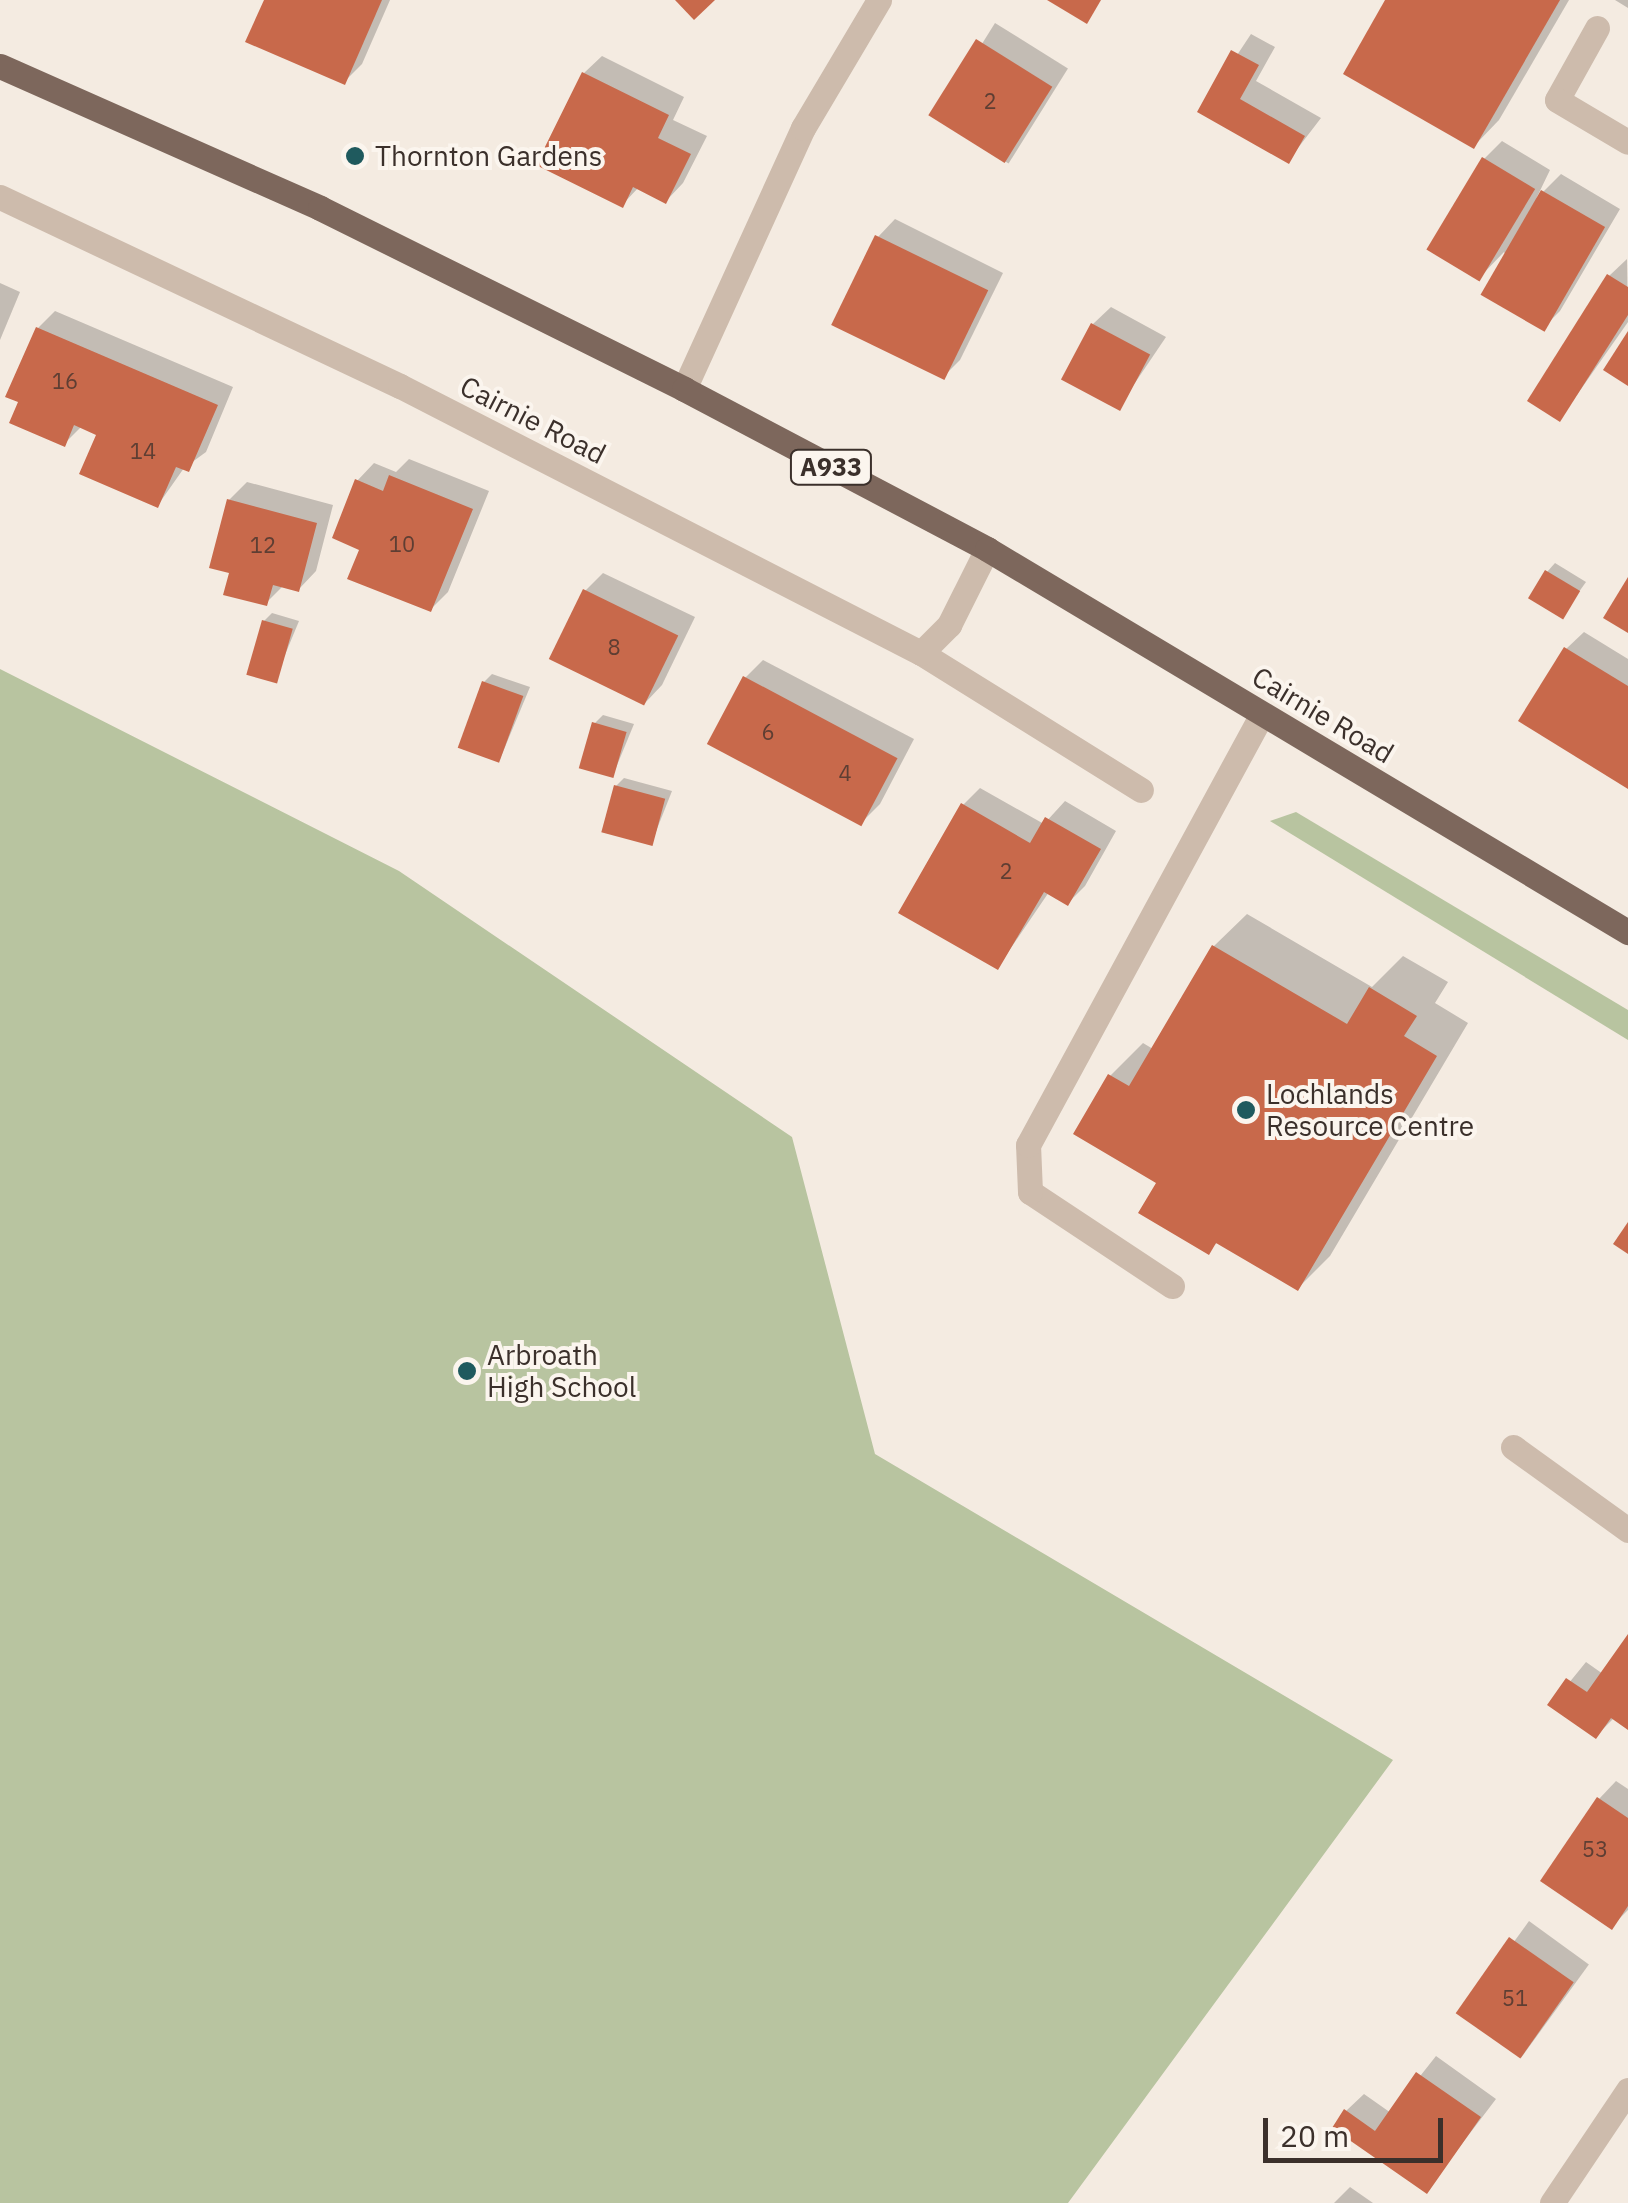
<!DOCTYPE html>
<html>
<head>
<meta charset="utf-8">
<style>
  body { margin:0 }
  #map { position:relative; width:1628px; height:2203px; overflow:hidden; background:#f4ebe1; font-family:"IBM Plex Sans",sans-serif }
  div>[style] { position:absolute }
  .green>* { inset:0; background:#b8c4a0 }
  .shadow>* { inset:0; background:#0003; transform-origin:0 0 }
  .building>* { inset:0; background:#c8694b; transform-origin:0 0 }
  .lane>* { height:25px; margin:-12.5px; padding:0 12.5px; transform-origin:12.5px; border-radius:12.5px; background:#cdbbac }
  .street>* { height:25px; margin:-12.5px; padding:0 12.5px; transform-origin:12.5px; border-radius:12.5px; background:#cdbbac }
  .primary>* { height:25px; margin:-12.5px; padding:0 12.5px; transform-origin:12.5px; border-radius:12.5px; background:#7d675c }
  .dots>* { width:28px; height:28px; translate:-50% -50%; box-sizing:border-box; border:5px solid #fbf5ee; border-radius:50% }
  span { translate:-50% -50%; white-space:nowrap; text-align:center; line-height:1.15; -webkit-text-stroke:8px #fbf5ee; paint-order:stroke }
  .number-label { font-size:22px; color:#5e3e33 }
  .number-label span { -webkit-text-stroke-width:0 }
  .shield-label span { padding:2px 8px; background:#fbf5ee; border:2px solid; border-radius:8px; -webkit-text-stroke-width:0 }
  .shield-label { font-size:25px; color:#3b302b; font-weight:700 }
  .poi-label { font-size:28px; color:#3b302b }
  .left { translate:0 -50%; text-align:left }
  .street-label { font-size:28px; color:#3b302b }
  .scale { position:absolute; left:1263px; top:2118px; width:180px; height:45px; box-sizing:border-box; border:5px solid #3b302b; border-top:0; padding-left:12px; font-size:30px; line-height:35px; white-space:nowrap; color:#3b302b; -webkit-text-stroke:8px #fbf5ee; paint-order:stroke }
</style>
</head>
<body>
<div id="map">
  <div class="green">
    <i style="clip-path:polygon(0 669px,399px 871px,792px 1137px,875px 1454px,1393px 1760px,1068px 2203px,0 2203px)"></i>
    <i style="clip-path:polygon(1296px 812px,1628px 1010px,1628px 1040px,1270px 821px)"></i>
  </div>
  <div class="shadow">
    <i style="clip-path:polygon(266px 0,390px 0,362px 64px,344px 82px)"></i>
    <i style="clip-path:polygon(1388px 0,1569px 0,1499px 120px,1474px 146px)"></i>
    <i style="clip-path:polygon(1615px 0,1628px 0,1628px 8px)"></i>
    <i style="left:995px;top:23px;width:86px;height:112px;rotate:32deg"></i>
    <i style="clip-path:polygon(1251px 34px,1275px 47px,1256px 81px,1321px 118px,1288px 161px,1200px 111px)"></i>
    <i style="clip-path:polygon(602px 56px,684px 97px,673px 120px,707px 136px,683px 183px,666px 201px,639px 187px,622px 205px,584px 73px)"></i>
    <i style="clip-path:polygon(1502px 141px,1550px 170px,1536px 199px,1561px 174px,1620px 209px,1560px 311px,1542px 329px,1504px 252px,1479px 278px,1484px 159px)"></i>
    <i style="clip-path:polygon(895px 219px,1003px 273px,960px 360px,942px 378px,878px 237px)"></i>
    <i style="clip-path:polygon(1627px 259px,1628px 322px,1560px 419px,1609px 276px)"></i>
    <i style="clip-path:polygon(0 283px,20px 292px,0 340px)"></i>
    <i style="clip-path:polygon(1111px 307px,1166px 337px,1118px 408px,1093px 324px)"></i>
    <i style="clip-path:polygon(55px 311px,233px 387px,206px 452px,184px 468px,158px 505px,99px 434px,82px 426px,64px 444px,21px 400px,38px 328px)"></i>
    <i style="clip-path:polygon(409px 459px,489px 491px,448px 592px,431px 609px,363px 548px,357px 481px,374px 463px,396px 472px)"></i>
    <i style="clip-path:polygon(247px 482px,333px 505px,316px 571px,299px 589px,284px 585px,266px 603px,232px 571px,229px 500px)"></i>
    <i style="clip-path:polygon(1555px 563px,1586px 582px,1561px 617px,1547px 572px)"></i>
    <i style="clip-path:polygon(603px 573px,695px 617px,662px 685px,645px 703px,585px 591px)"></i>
    <i style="clip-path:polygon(272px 613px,299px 621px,275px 679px,264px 621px)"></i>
    <i style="clip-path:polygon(1584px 632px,1628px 659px,1628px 786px,1566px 649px)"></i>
    <i style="clip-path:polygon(763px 660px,914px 739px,880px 804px,862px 822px,745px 678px)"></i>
    <i style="clip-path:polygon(492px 674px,530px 687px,500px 759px,484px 682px)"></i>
    <i style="clip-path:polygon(603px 715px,634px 724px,613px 775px,594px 724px)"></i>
    <i style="clip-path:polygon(624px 778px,672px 791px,651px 844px,616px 786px)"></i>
    <i style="clip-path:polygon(980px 788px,1044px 824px,1065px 801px,1116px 831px,1085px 886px,1068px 903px,1049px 892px,998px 967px,963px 805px)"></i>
    <i style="clip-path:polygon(1247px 914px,1372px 987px,1403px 956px,1448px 982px,1435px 1003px,1468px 1023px,1330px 1256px,1298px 1288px,1218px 1242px,1208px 1251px,1159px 1182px,1110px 1076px,1143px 1043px,1153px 1049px,1214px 946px)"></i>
    <i style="clip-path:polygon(1628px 1638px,1628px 1727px,1614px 1718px,1596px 1736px,1551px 1705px,1586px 1662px,1603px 1674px)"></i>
    <i style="clip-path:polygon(1616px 1781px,1628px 1789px,1628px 1910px,1611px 1927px,1599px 1799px)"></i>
    <i style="left:1529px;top:1921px;width:74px;height:115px;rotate:36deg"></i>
    <i style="clip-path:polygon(1436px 2056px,1496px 2099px,1426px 2191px,1346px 2111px,1364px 2094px,1391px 2113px)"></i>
    <i style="clip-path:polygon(1350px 2187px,1373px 2203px,1334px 2203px)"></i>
  </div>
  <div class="building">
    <i style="clip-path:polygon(264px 0,382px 0,345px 85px,245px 42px)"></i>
    <i style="clip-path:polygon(675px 0,715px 0,694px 20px)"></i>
    <i style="clip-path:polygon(1047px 0,1101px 0,1087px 24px)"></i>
    <i style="clip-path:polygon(1385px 0,1560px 0,1474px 149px,1343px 74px)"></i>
    <i style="left:976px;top:39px;width:90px;height:90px;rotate:32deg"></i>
    <i style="clip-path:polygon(1231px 50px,1259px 65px,1240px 99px,1305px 136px,1289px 164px,1197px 112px)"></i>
    <i style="clip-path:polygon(582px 72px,669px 115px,658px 138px,691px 154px,666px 204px,633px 187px,623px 208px,536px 165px)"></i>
    <i style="left:1482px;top:157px;width:62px;height:108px;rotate:31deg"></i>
    <i style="left:1541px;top:190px;width:74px;height:121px;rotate:30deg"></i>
    <i style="left:875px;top:235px;width:126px;height:100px;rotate:26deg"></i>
    <i style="clip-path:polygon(1607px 274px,1628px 287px,1628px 315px,1560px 422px,1527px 401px)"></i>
    <i style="left:1091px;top:323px;width:67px;height:64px;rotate:28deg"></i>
    <i style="clip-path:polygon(36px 327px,218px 405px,189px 472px,176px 467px,158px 508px,79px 474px,96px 435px,74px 425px,65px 447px,9px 423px,18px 402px,5px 397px)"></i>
    <i style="clip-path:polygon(1628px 331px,1628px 386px,1603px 370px)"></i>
    <i style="clip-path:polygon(389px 475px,473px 509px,431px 612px,347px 579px,359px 550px,332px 538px,355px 479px,383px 491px)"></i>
    <i style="clip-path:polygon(227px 499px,317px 523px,299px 592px,273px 585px,267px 606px,223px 595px,229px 573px,209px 568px)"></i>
    <i style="left:1545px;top:570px;width:41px;height:33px;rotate:31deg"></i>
    <i style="clip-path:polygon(1628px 577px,1628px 633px,1603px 618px)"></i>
    <i style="left:583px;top:589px;width:106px;height:78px;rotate:26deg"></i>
    <i style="left:262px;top:620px;width:32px;height:57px;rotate:16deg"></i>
    <i style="clip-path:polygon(1564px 647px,1628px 686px,1628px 789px,1518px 721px)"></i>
    <i style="left:743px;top:676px;width:175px;height:77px;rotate:28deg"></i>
    <i style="left:482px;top:681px;width:44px;height:71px;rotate:20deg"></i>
    <i style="left:592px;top:722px;width:36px;height:48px;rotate:16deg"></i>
    <i style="left:614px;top:785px;width:53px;height:49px;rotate:15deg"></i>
    <i style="clip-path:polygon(961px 803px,1030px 843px,1045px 817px,1101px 849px,1068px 906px,1044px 892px,998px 970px,898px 913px)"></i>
    <i style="clip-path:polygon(1212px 945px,1347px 1024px,1369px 987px,1417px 1016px,1404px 1036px,1437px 1056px,1298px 1291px,1216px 1243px,1209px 1255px,1138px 1213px,1156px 1183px,1073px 1134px,1108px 1074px,1129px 1086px)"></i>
    <i style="clip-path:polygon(1628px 1222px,1628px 1254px,1613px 1244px)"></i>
    <i style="clip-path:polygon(1628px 1634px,1628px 1730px,1611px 1718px,1596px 1739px,1547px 1705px,1566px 1678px,1587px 1692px)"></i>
    <i style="clip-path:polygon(1597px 1797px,1628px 1818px,1628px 1906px,1612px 1930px,1540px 1881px)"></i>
    <i style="left:1509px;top:1937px;width:79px;height:93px;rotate:35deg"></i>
    <i style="clip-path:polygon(1416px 2072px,1481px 2117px,1427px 2194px,1332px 2128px,1344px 2109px,1375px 2131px)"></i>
  </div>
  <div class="lane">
    <i style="left:921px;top:653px;width:259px;rotate:31.9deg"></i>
    <i style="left:1172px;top:1286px;width:170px;rotate:-146.5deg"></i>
    <i style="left:1030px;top:1192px;width:47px;rotate:-92.4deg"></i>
    <i style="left:1028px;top:1145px;width:490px;rotate:-61.5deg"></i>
  </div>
  <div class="street">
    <i style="left:1597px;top:28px;width:82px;rotate:119.1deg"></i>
    <i style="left:1557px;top:100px;width:82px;rotate:30.6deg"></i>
    <i style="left:0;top:197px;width:442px;rotate:25.3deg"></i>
    <i style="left:400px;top:386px;width:585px;rotate:27.13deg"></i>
    <i style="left:921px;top:653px;width:40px;rotate:-45deg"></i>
    <i style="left:949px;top:625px;width:85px;rotate:-63.4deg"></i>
    <i style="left:684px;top:389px;width:287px;rotate:-65.5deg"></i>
    <i style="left:803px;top:128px;width:149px;rotate:-59.3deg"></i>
    <i style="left:1513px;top:1447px;width:142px;rotate:35.8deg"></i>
    <i style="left:1552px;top:2203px;width:136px;rotate:-56.1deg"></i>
  </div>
  <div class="primary">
    <i style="left:0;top:66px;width:350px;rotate:23.9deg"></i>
    <i style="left:320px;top:208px;width:407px;rotate:26.4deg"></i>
    <i style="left:684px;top:389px;width:343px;rotate:27.8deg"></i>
    <i style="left:987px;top:549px;width:747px;rotate:30.86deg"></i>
  </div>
  <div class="dots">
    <i style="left:355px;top:156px;background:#1f5a5e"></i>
    <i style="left:1246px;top:1110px;background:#1f5a5e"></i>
    <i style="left:467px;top:1371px;background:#1f5a5e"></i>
  </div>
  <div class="number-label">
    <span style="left:990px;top:101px">2</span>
    <span style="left:65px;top:381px">16</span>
    <span style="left:143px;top:451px">14</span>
    <span style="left:402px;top:544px">10</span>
    <span style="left:263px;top:545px">12</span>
    <span style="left:614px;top:647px">8</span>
    <span style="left:768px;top:732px">6</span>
    <span style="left:845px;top:773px">4</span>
    <span style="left:1006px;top:871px">2</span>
    <span style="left:1595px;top:1849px">53</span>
    <span style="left:1515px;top:1998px">51</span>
  </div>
  <div class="shield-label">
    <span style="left:831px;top:467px">A933</span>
  </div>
  <div class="poi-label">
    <span class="left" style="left:375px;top:156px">Thornton Gardens</span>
    <span class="left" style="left:1266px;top:1110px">Lochlands<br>Resource Centre</span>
    <span class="left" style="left:487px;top:1371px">Arbroath<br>High School</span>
  </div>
  <div class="street-label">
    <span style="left:533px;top:420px;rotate:27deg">Cairnie Road</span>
    <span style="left:1323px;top:715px;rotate:31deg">Cairnie Road</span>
  </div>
  <div class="scale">20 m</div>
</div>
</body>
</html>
